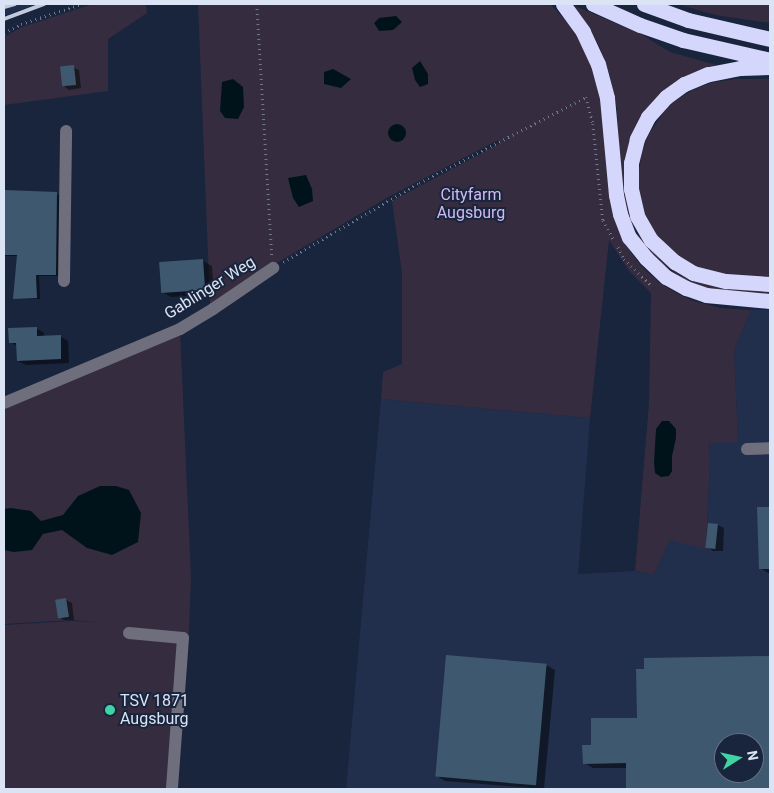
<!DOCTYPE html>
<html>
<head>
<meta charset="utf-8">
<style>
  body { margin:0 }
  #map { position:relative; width:774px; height:793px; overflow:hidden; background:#19243d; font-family:Roboto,sans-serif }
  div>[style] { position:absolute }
  .built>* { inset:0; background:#212f4c }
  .green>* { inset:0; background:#352d3f }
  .water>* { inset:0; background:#01131a }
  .round { border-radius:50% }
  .shadow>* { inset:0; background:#0007 }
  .building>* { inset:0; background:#3e596f; transform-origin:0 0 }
  .path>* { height:2.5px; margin-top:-1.25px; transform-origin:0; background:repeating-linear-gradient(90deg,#6f798e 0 1px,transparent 0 5px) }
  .minor>* { height:12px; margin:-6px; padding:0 6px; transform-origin:6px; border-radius:6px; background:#6e6e7d }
  .highway>* { height:15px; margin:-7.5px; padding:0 7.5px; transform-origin:7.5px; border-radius:7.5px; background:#d5d6fb }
  .rail>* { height:4px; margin:-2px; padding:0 2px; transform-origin:2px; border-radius:2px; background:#c2cbdc }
  .dots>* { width:14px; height:14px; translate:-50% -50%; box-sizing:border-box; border:2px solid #19243d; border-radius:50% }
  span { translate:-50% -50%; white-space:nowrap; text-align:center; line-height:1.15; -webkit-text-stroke:4px #19243d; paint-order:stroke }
  .park-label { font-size:16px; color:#d1baf2 }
  .street-label { font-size:16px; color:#dbe4f4 }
  .poi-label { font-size:16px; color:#dbe4f4 }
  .left { translate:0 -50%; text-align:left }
  .frame { position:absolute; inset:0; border:5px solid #dbe4f4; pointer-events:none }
  .north { position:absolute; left:714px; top:733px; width:50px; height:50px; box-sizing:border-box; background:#19243d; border:1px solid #677186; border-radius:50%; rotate:80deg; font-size:14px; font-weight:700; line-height:20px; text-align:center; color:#dbe4f4 }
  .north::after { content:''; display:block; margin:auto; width:18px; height:22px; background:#3fd4a2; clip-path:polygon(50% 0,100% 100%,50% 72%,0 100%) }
</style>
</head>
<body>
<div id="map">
  <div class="built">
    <i style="clip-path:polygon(4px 4px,37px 4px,4px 16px)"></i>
    <i style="clip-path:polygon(evenodd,751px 310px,770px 310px,770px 789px,346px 789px,381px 399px,590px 418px,578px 574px,635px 571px,654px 574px,670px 540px,706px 548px,710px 459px,709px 442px,738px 441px,734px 350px,751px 310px,724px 743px,754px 743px,754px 773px,724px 773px,724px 743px)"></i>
  </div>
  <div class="green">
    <i style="clip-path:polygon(93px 4px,146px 4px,147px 13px,108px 39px,108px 91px,4px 105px,4px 37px,22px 27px)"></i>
    <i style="clip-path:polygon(198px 4px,550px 4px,570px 25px,586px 53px,599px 86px,620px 234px,632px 254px,642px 267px,660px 283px,676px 293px,693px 301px,721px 308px,751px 310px,734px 350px,738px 442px,709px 443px,710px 459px,706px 549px,670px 540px,654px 574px,635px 571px,649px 403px,651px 293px,629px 271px,609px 240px,590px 418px,381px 399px,383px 372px,402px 364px,402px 273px,392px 201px,499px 144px,498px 140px,390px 196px,275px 264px,210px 306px)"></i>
    <i style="clip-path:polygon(570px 4px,641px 34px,670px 52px,716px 65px,650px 106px,628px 203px,692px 279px,735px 289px,770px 291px,770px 295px,707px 288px,689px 282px,661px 263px,641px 240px,625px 205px,621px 182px,617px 109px,610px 76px,599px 45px,581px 16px)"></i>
    <i style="clip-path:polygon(678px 4px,770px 4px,770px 23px,715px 15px)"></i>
    <i style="clip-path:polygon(735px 79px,770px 79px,770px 277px,738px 277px,702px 270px,685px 261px,665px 247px,646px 219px,639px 192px,639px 171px,642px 152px,649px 134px,664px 112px,675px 101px,689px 92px,710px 83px)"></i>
    <i style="clip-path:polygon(180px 329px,191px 578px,189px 629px,175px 789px,4px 789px,4px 625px,73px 621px,104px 623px,72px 620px,4px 624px,4px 403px)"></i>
  </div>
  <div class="water">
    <i style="clip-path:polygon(396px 16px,402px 22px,393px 30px,379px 31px,374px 23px,379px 18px)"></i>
    <i style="clip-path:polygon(420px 61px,428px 74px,428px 84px,420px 87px,415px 80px,412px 68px)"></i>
    <i style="clip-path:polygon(333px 69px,351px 79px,341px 88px,324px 84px,324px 72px)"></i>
    <i style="clip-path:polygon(233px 79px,243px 87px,244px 107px,238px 119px,225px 118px,220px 111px,222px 82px)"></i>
    <i class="round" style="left:388px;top:124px;width:18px;height:18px"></i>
    <i style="clip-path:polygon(306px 175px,312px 189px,313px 201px,299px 207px,293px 198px,288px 178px)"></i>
    <i style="clip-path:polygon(662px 421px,669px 421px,676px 429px,676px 438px,672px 456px,672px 471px,669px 476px,661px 477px,655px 473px,654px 462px,656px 429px)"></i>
    <i style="clip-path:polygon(100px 486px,116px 486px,129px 490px,141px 513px,138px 542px,112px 555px,87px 548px,62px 530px,43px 534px,32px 550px,14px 552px,4px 550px,4px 509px,11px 508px,31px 511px,41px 521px,63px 515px,78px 496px)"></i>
  </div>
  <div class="shadow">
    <i style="clip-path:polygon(73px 67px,79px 70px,81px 88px,69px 90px,64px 86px)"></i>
    <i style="clip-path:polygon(4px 192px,60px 195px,59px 276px,39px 276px,40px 299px,14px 298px,18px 256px,4px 256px)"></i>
    <i style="clip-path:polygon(203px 261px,212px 266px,214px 294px,171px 297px,162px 292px)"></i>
    <i style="clip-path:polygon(36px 328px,44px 333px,44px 337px,60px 336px,68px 341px,69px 363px,26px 365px,18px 361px,17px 346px,10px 342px)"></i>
    <i style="clip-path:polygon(758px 508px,770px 508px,770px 574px,760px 568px)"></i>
    <i style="clip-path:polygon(709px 525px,718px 525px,724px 528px,723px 551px,713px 551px,708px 547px)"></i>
    <i style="clip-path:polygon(66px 600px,72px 603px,74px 620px,64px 620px,58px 617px)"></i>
    <i style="clip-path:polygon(evenodd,770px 658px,770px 789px,628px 789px,627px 768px,593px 768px,584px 763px,593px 746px,638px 719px,645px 659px,770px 658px,724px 743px,754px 743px,754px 773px,724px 773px,724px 743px)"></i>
    <i style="clip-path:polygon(546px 665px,555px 670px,544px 789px,445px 781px,437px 776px)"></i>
  </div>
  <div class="building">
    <i style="left:74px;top:65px;width:20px;height:14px;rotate:84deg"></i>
    <i style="clip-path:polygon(4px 190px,57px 192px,56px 275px,36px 275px,37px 298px,13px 299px,17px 255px,4px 255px)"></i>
    <i style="left:203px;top:259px;width:31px;height:44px;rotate:86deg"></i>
    <i style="clip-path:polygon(37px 327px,37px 336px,61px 335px,61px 359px,17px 361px,16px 343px,9px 343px,8px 328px)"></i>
    <i style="clip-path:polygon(757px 507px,770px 507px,770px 569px,759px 569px)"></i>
    <i style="left:708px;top:523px;width:10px;height:25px;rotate:6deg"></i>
    <i style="left:66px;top:598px;width:19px;height:11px;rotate:81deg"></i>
    <i style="left:446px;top:655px;width:101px;height:122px;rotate:5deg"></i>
    <i style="clip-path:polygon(evenodd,770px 656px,770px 789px,626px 789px,626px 763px,583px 764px,582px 745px,591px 745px,591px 718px,637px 718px,636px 669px,644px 669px,644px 658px,770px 656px,724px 743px,754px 743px,754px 773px,724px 773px,724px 743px)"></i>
  </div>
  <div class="path">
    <i style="left:257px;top:4px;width:253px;rotate:86.6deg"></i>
    <i style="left:4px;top:33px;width:19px;rotate:-28deg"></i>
    <i style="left:21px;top:24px;width:64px;rotate:-18.2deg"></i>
    <i style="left:618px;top:247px;width:13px;rotate:63deg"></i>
    <i style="left:624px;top:259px;width:39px;rotate:44deg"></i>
    <i style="left:283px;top:262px;width:157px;rotate:-30.2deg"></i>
    <i style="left:419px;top:183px;width:188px;rotate:-27.2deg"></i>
    <i style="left:586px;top:97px;width:28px;rotate:75deg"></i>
    <i style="left:593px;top:124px;width:97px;rotate:84.1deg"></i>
    <i style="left:603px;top:220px;width:23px;rotate:61deg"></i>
  </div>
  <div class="minor">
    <i style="left:64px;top:281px;width:150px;rotate:-89.2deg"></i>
    <i style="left:4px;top:403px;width:191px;rotate:-22.8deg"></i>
    <i style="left:180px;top:329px;width:39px;rotate:-31deg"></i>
    <i style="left:213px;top:309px;width:73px;rotate:-34.3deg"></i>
    <i style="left:747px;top:449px;width:23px;rotate:-2deg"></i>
    <i style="left:129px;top:633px;width:54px;rotate:5.3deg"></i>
    <i style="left:183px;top:638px;width:151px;rotate:94.2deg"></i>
  </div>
  <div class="highway">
    <i style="left:563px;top:4px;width:34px;rotate:54deg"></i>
    <i style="left:583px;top:32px;width:35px;rotate:65deg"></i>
    <i style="left:598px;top:64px;width:35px;rotate:75deg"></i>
    <i style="left:607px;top:98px;width:97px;rotate:84.7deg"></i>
    <i style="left:616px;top:195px;width:19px;rotate:78deg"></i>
    <i style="left:620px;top:214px;width:25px;rotate:69deg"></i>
    <i style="left:629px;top:237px;width:27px;rotate:51deg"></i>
    <i style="left:646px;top:258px;width:28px;rotate:44deg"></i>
    <i style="left:666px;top:277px;width:23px;rotate:29deg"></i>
    <i style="left:686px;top:288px;width:21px;rotate:19deg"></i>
    <i style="left:706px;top:295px;width:64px;rotate:5.4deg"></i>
    <i style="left:593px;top:4px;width:51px;rotate:24.1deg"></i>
    <i style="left:640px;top:25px;width:46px;rotate:19.2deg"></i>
    <i style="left:683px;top:40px;width:89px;rotate:12.9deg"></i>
    <i style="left:644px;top:4px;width:47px;rotate:20deg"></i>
    <i style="left:688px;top:20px;width:84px;rotate:13deg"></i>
    <i style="left:770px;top:67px;width:30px;rotate:178deg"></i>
    <i style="left:740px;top:68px;width:33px;rotate:169deg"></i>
    <i style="left:708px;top:74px;width:26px;rotate:157deg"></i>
    <i style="left:684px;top:84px;width:22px;rotate:144deg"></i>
    <i style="left:666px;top:97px;width:27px;rotate:132deg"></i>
    <i style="left:648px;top:117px;width:25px;rotate:117deg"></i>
    <i style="left:637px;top:139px;width:25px;rotate:104deg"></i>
    <i style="left:631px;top:163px;width:26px;rotate:90deg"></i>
    <i style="left:631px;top:189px;width:28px;rotate:77deg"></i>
    <i style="left:637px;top:216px;width:28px;rotate:60deg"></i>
    <i style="left:651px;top:240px;width:33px;rotate:43deg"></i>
    <i style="left:675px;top:262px;width:21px;rotate:31deg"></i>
    <i style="left:693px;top:273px;width:34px;rotate:14deg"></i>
    <i style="left:726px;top:281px;width:44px;rotate:3.9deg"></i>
  </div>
  <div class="rail">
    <i style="left:4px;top:7px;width:11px;rotate:-15deg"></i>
    <i style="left:4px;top:19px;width:43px;rotate:-20.6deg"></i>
  </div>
  <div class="dots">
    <i style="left:110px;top:710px;background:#3fd4a2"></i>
  </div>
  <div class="park-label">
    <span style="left:471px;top:204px">Cityfarm<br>Augsburg</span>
  </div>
  <div class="street-label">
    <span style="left:210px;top:288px;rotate:-32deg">Gablinger Weg</span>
  </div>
  <div class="poi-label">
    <span class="left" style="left:120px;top:710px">TSV 1871<br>Augsburg</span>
  </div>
  <div class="frame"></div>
  <div class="north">N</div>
</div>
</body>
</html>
